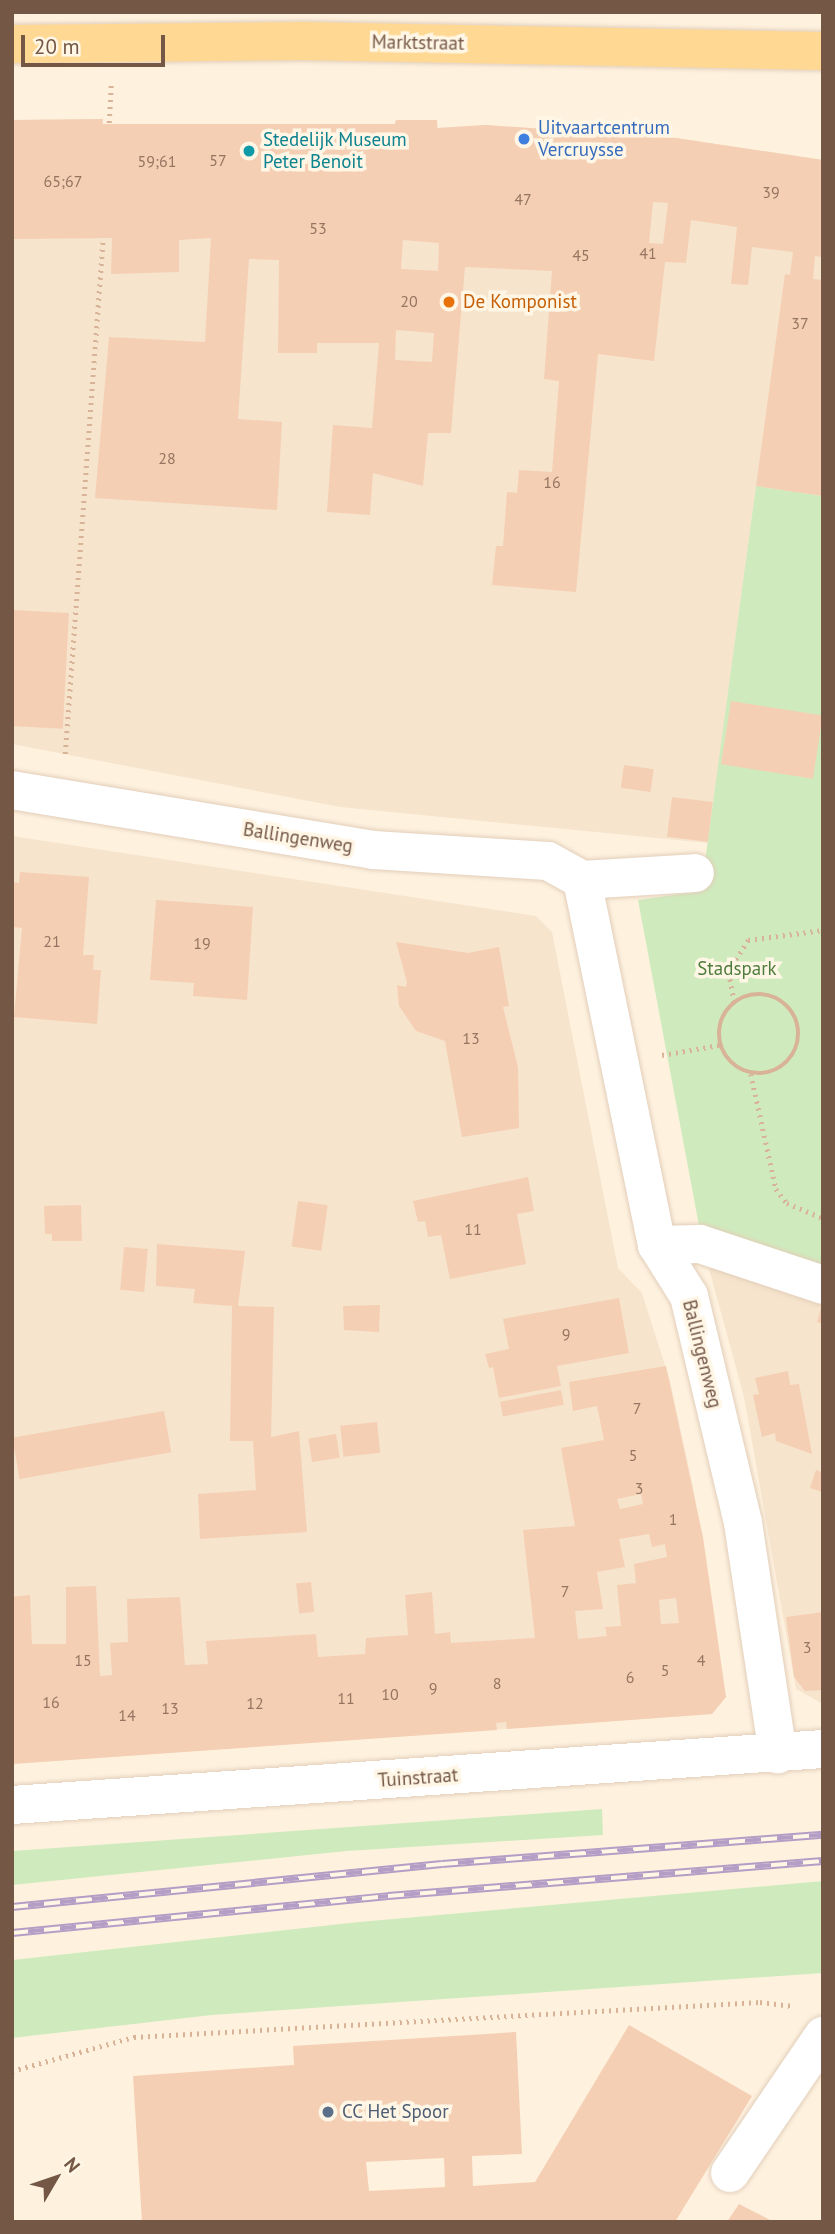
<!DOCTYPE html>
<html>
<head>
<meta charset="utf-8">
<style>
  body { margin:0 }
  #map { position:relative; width:835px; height:2234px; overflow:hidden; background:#fef2df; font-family:"PT Sans",sans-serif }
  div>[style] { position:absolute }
  .residential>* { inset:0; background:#f6e4cd }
  .green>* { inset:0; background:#cfebbd }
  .building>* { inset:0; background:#f5cfb4; transform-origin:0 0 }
  .path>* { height:4.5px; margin-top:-2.25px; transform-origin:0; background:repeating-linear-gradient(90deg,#d9b398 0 2px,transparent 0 7px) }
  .path>.ring { margin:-2.25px; padding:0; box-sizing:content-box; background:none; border:4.5px solid #d9b398; border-radius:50% }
  .roads { filter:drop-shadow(0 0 2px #e2ceba) drop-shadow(0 0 2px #e2ceba) }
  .minor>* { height:38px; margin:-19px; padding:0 19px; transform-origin:19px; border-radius:19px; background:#fff }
  .major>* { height:38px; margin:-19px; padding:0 19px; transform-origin:19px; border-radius:19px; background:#ffd994 }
  .rail>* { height:8px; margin-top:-4px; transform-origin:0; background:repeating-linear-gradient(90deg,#fff6e6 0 16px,#b49ec6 0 32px); box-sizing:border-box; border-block:2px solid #b49ec6 }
  .dots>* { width:19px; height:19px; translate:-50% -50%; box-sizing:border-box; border:4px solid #fff6e6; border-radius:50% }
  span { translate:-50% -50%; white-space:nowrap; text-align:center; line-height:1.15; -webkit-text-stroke:7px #fff6e6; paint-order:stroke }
  .number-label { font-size:16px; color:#957561 }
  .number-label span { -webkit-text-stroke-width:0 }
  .street-label { font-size:19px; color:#755745 }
  .shop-label { font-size:19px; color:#366cbe }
  .left { translate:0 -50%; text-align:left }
  .culture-label { font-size:19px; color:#0d838f }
  .food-label { font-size:19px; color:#c56008 }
  .park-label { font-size:19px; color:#4e7c3c }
  .service-label { font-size:19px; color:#4e5e75 }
  .frame { position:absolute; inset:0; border:14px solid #755745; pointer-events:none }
  .north { position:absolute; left:21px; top:2143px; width:70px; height:70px; -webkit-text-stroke:5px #fff6e6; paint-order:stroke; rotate:51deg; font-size:19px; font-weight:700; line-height:28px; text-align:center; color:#755745 }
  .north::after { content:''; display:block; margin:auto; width:24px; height:32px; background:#755745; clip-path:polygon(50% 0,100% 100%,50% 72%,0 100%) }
  .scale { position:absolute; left:21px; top:35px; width:144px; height:32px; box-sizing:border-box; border:4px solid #755745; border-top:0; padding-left:9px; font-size:21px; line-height:24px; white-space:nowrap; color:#755745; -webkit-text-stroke:5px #fff6e6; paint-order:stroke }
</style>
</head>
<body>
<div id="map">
  <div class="residential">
    <i style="clip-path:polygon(103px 119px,103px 124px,395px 124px,396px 120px,437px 120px,438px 128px,486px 125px,676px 138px,823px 160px,823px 496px,756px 487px,708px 843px,340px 807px,12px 744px,12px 120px)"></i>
    <i style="clip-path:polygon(12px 836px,536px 916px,552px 932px,618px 1268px,642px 1293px,670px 1381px,694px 1492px,726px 1697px,712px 1714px,12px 1764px)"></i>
    <i style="clip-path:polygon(703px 1247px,823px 1287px,823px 1704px,796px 1689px,744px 1397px)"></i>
  </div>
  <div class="green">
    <i style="clip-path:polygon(756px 486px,823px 496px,823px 1287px,703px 1247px,638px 900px,701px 891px)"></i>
    <i style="clip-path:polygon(602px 1809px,603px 1835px,347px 1851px,12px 1885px,12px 1851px)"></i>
    <i style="clip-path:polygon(823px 1881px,823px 1973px,212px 2015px,12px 2038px,12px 1960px,359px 1922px)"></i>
  </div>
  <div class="building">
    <i style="clip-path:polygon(evenodd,103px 119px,102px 124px,395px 124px,396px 120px,437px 120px,437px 128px,486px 125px,676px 138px,823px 160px,823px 257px,815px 256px,813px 279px,823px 280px,823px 496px,756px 486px,785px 274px,790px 275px,793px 252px,752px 247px,748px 285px,731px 284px,737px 227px,691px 220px,686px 263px,665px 262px,654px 361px,598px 354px,576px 592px,492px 585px,496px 546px,503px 546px,507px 492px,517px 493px,519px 470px,552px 472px,559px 381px,544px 379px,552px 271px,465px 267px,451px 433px,428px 433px,423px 486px,373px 473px,370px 515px,327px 512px,333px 425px,372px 428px,379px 343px,317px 343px,317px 353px,278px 353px,279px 260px,249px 259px,238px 419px,282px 422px,277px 510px,95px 498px,109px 337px,205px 342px,211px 238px,179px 240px,179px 272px,111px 274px,112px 238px,12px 239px,12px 120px,103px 119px,653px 202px,668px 203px,663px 244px,649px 243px,653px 202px,103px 119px,403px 240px,439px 243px,438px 271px,401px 269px,403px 240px,103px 119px,396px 330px,434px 333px,432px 362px,395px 360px,396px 330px)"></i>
    <i style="left:12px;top:610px;width:57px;height:116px;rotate:3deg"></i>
    <i style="left:731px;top:701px;width:93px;height:64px;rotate:9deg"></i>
    <i style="left:624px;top:765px;width:30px;height:23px;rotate:8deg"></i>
    <i style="left:672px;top:797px;width:41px;height:40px;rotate:7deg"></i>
    <i style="clip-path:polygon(20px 872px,89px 877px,83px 955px,94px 955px,93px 970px,101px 970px,97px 1024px,14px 1017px,22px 928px,12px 927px,12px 882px,19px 883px)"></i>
    <i style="clip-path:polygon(156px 900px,253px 907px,247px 1000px,193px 996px,194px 983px,150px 980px)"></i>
    <i style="clip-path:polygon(396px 942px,468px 953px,499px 947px,509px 1006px,503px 1007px,518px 1067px,519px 1128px,462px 1137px,445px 1041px,416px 1031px,399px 1006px,397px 985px,406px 987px,407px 982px)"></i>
    <i style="clip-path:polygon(528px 1177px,534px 1211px,517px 1214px,526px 1264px,450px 1279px,441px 1235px,428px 1237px,425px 1221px,418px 1222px,413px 1201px)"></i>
    <i style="left:298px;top:1201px;width:30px;height:46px;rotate:8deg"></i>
    <i style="clip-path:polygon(81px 1205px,82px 1241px,52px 1241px,52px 1234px,45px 1234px,44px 1206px)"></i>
    <i style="clip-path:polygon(157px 1244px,245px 1251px,238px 1306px,274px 1307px,271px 1437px,299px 1431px,307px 1532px,200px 1539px,198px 1494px,256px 1490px,253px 1441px,230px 1441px,232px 1306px,193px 1303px,195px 1289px,156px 1286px)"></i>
    <i style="left:124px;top:1247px;width:24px;height:43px;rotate:5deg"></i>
    <i style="clip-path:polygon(619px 1298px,629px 1353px,557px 1366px,561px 1386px,499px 1398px,493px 1367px,489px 1368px,485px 1354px,509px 1349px,503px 1319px)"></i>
    <i style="clip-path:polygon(380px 1305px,379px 1332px,344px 1330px,343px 1306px)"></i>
    <i style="clip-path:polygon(822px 1305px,823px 1305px,823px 1324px,817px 1322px)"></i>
    <i style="clip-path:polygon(evenodd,666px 1366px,703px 1537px,726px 1697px,712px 1714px,507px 1729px,506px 1722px,496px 1723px,497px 1730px,12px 1764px,12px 1597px,30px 1595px,32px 1644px,66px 1644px,66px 1587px,96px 1586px,100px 1676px,112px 1675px,110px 1643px,128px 1642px,127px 1599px,180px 1597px,185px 1665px,208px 1664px,206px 1641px,316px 1634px,318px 1657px,365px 1654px,366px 1638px,408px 1635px,405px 1595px,432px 1592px,435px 1634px,450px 1632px,451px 1643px,535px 1638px,523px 1530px,575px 1526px,561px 1448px,604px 1440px,597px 1406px,573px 1411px,569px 1382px,666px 1366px,641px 1494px,643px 1504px,620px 1509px,617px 1499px,641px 1494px,666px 1366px,649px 1534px,652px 1547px,665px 1544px,667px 1557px,634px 1564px,636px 1583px,617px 1585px,621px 1626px,605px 1627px,607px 1636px,578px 1639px,575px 1611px,603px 1609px,597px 1572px,625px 1567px,619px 1539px,649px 1534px,666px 1366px,676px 1598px,679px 1623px,661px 1624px,659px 1600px,676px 1598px)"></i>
    <i style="clip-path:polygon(788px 1371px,790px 1385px,799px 1384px,812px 1454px,776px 1441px,775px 1433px,762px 1437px,753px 1395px,759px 1394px,755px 1378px)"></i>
    <i style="left:561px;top:1390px;width:15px;height:62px;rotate:79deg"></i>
    <i style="left:164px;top:1411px;width:42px;height:154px;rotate:80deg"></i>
    <i style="left:377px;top:1422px;width:31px;height:37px;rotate:84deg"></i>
    <i style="left:336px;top:1434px;width:24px;height:28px;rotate:81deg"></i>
    <i style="clip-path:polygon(816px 1470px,823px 1473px,823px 1492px,810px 1488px)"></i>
    <i style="left:311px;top:1582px;width:30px;height:15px;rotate:84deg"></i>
    <i style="clip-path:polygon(823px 1612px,823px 1690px,805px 1691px,794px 1677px,786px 1617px)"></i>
    <i style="clip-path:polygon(evenodd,629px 2025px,752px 2096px,675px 2222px,142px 2222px,133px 2076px,294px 2065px,293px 2046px,516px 2032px,522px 2154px,472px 2156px,473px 2186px,535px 2182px,629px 2025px,444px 2158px,445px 2187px,369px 2191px,366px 2162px,444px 2158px)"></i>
    <i style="clip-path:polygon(739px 2204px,774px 2222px,727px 2222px)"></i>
  </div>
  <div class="path">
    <i style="left:109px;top:123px;width:38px;rotate:-87deg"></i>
    <i style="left:65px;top:754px;width:517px;rotate:-85.79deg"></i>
    <i class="ring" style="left:719px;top:994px;width:75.5px;height:75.5px"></i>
    <i style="left:734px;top:1002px;width:32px;rotate:-101deg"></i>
    <i style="left:728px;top:971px;width:37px;rotate:-57deg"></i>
    <i style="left:748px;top:940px;width:76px;rotate:-7.6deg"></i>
    <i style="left:662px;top:1055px;width:58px;rotate:-10deg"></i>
    <i style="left:751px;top:1074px;width:118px;rotate:77.7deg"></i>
    <i style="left:776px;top:1189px;width:18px;rotate:52deg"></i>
    <i style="left:787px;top:1203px;width:39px;rotate:23deg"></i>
    <i style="left:12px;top:2071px;width:127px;rotate:-15.6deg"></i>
    <i style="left:134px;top:2037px;width:627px;rotate:-3.2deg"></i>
    <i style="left:760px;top:2002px;width:31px;rotate:7deg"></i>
  </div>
  <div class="roads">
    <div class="minor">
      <i style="left:12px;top:790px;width:366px;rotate:9.4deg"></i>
      <i style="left:373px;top:850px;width:175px;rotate:3.6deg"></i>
      <i style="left:548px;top:861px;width:39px;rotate:29deg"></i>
      <i style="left:582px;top:880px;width:373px;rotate:78.4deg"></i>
      <i style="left:657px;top:1245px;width:60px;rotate:57.9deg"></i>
      <i style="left:689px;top:1296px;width:233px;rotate:76.6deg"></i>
      <i style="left:743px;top:1523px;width:234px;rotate:81.4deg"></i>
      <i style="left:582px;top:880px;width:113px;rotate:-3.5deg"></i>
      <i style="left:657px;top:1245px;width:43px;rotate:-1.3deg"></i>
      <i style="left:700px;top:1244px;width:130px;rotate:18.4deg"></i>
      <i style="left:12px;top:1805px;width:813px;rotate:-3.95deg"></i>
      <i style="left:730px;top:2173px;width:166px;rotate:-55.8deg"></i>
    </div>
    <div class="major">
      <i style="left:12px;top:44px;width:291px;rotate:-0.6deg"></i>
      <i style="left:303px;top:41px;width:520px;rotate:1.1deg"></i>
    </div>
  </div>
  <div class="rail">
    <i style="left:12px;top:1907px;width:432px;rotate:-5.7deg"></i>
    <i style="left:442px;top:1864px;width:382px;rotate:-4.4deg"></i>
    <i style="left:12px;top:1933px;width:378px;rotate:-5.6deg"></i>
    <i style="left:388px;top:1896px;width:436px;rotate:-4.6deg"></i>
  </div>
  <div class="dots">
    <i style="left:524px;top:139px;background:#3f7fe0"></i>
    <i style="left:249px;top:151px;background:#0f9aa8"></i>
    <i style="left:449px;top:302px;background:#e8710a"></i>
    <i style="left:328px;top:2112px;background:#5c6f8a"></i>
  </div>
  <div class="number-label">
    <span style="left:218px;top:160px">57</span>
    <span style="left:157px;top:161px">59;61</span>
    <span style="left:63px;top:181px">65;67</span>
    <span style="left:771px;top:192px">39</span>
    <span style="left:523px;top:199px">47</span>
    <span style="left:318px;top:228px">53</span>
    <span style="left:648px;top:253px">41</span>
    <span style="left:581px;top:255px">45</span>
    <span style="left:409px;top:301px">20</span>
    <span style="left:800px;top:323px">37</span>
    <span style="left:167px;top:458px">28</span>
    <span style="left:552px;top:482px">16</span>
    <span style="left:52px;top:941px">21</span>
    <span style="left:202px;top:943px">19</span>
    <span style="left:471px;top:1038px">13</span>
    <span style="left:473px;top:1229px">11</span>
    <span style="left:566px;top:1334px">9</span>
    <span style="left:637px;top:1408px">7</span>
    <span style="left:633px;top:1455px">5</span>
    <span style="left:639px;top:1488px">3</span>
    <span style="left:673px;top:1519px">1</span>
    <span style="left:565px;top:1591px">7</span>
    <span style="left:807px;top:1647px">3</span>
    <span style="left:83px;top:1660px">15</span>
    <span style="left:701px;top:1660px">4</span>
    <span style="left:665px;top:1670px">5</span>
    <span style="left:630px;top:1677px">6</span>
    <span style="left:497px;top:1683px">8</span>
    <span style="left:433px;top:1688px">9</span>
    <span style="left:390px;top:1694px">10</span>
    <span style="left:346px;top:1698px">11</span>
    <span style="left:51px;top:1702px">16</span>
    <span style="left:255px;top:1703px">12</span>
    <span style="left:170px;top:1708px">13</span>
    <span style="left:127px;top:1715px">14</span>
  </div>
  <div class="street-label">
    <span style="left:418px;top:43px;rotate:1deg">Marktstraat</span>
    <span style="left:298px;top:838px;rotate:9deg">Ballingenweg</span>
    <span style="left:702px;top:1354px;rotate:76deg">Ballingenweg</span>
    <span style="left:418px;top:1778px;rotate:-4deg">Tuinstraat</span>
  </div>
  <div class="shop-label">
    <span class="left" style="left:538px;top:139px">Uitvaartcentrum<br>Vercruysse</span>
  </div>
  <div class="culture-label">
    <span class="left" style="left:263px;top:151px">Stedelijk Museum<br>Peter Benoit</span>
  </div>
  <div class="food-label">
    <span class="left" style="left:463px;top:302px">De Komponist</span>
  </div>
  <div class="park-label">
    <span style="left:737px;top:969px">Stadspark</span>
  </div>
  <div class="service-label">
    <span class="left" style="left:342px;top:2112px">CC Het Spoor</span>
  </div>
  <div class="frame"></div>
  <div class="north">N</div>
  <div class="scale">20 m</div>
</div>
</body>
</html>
